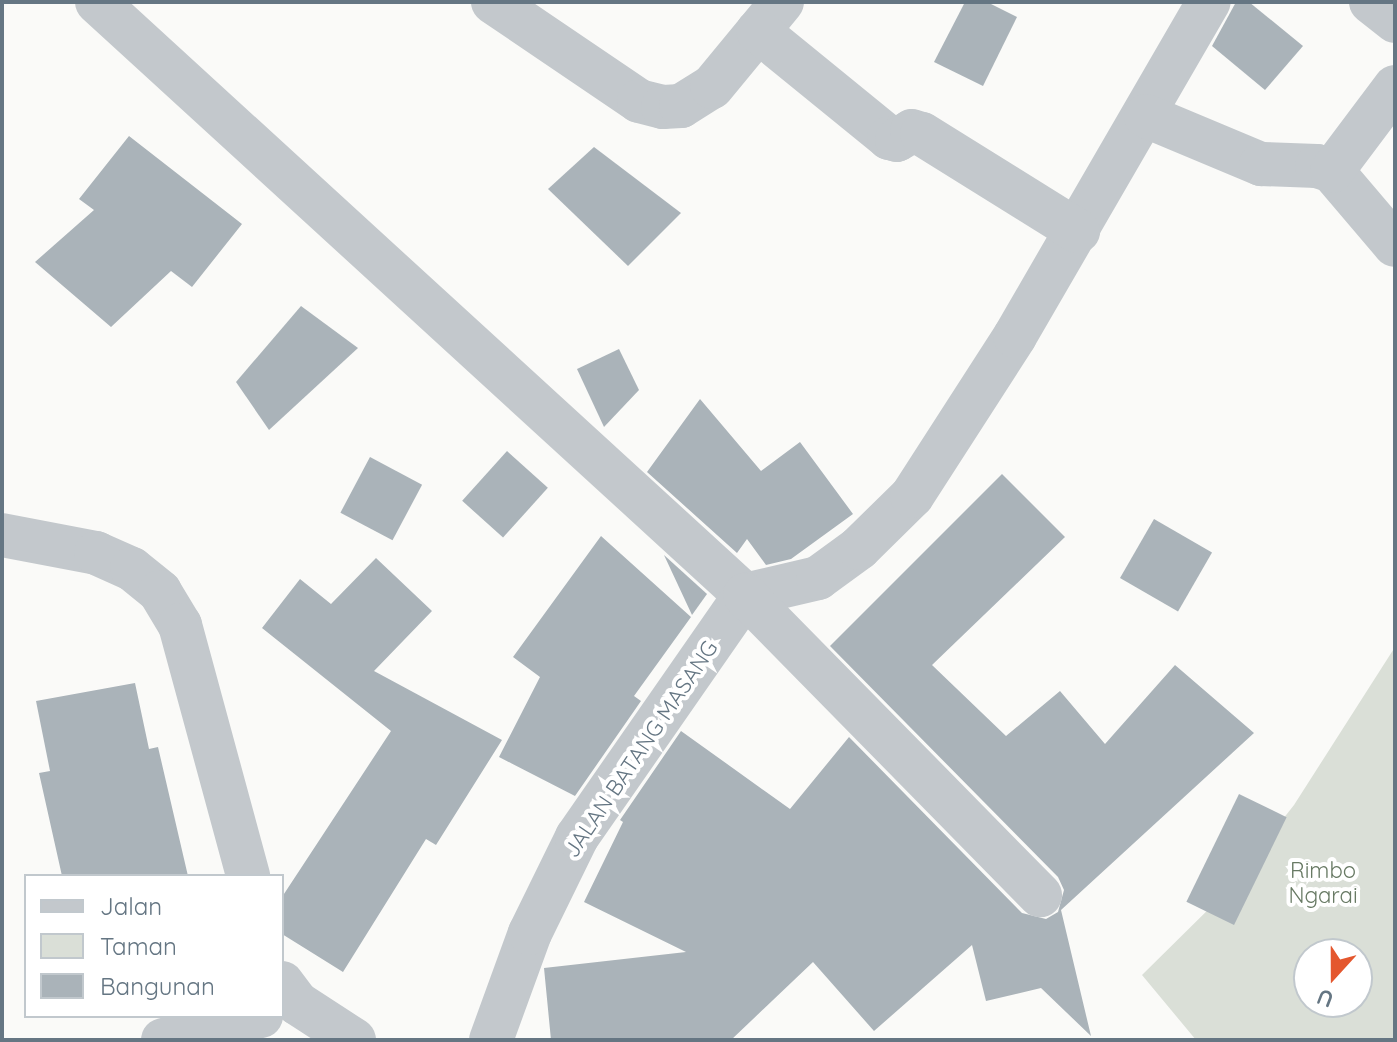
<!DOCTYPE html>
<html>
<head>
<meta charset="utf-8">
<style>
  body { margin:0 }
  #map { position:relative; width:1397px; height:1042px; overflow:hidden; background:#fafaf8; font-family:Quicksand,sans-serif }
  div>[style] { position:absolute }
  .green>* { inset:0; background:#dadfd7 }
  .building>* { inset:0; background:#aab3b9; transform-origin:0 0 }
  .street>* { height:44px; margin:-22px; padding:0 22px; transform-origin:22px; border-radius:22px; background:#c3c8cc }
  span { translate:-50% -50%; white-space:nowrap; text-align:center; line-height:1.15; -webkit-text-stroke:8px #fff; paint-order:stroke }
  .street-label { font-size:22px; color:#657683 }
  .park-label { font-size:22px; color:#687a64 }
  .frame { position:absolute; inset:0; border:4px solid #657683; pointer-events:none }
  .legend { position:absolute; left:24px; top:874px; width:260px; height:144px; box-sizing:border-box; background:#fff; border:2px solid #c1c8cd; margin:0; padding:10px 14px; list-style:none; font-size:24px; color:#657683 }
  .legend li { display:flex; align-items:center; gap:16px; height:40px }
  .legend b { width:40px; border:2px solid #c1c8cd }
  .north { position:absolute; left:1293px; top:938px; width:80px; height:80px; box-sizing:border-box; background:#fff; border:2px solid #c1c8cd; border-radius:50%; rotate:201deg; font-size:22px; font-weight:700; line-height:32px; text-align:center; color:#657683 }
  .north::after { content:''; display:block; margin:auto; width:28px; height:36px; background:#e4572e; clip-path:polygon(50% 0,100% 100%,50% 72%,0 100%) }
</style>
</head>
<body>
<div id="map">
  <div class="green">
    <i style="clip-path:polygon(evenodd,1395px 647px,1395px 1040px,1196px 1040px,1142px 975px,1224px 894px,1294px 805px,1395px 647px,1309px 954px,1357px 954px,1357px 1002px,1309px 1002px,1309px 954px)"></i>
  </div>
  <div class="building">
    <i style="clip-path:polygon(965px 2px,987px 2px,1017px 17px,983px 86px,934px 62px)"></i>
    <i style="clip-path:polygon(1236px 2px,1249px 2px,1303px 46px,1265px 90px,1212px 46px)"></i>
    <i style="clip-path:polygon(129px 136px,242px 224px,192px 287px,171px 271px,111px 327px,35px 262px,94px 210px,79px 199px)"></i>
    <i style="clip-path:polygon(594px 147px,681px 213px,628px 266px,548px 189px)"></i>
    <i style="clip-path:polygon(301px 306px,358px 348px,269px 430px,236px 382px)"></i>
    <i style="clip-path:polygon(619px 349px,639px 390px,604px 427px,577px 369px)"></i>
    <i style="clip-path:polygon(700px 399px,761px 471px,800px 442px,853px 514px,791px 559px,766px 565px,747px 539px,737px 553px,647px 472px)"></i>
    <i style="left:507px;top:451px;width:55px;height:67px;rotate:42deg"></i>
    <i style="left:370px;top:457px;width:59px;height:63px;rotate:28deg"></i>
    <i style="clip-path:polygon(1002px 474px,1065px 537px,932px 665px,1006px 736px,1060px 691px,1105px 744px,1175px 665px,1254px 733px,1061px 910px,1091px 1036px,1041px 988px,986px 1001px,972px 945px,874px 1031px,813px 962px,731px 1040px,551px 1040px,544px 968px,686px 952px,584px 902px,623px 822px,620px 820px,681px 731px,790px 809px,849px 737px,1022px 913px,1046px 919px,1058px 912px,1064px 890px,1058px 877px,830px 646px)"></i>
    <i style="left:1154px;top:519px;width:67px;height:68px;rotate:30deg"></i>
    <i style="clip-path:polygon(601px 536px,691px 617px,634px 696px,641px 701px,575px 796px,499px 757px,540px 677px,513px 657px)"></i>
    <i style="clip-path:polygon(664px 555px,707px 594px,692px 615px)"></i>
    <i style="clip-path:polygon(376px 558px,432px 611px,374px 671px,502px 740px,436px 845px,426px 839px,343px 972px,282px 934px,282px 897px,391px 731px,262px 628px,300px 579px,331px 604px)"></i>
    <i style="clip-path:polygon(135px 683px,149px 749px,158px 747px,188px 876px,62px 876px,39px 773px,50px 771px,36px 701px)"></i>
    <i style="left:1239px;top:794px;width:53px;height:120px;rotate:26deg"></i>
  </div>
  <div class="street">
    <i style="left:97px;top:2px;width:878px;rotate:42.46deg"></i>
    <i style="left:745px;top:595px;width:75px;rotate:-13.1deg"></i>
    <i style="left:818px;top:578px;width:51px;rotate:-36.2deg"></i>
    <i style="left:859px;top:548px;width:74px;rotate:-44.5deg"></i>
    <i style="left:912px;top:496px;width:190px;rotate:-57.2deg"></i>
    <i style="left:1015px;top:336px;width:386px;rotate:-59.9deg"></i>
    <i style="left:493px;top:2px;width:176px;rotate:34.1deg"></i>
    <i style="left:639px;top:101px;width:25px;rotate:14deg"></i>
    <i style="left:663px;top:107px;width:18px;rotate:-3deg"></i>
    <i style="left:681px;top:106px;width:36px;rotate:-32deg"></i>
    <i style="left:712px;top:87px;width:110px;rotate:-50.5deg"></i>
    <i style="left:1371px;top:2px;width:31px;rotate:38deg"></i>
    <i style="left:758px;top:31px;width:169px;rotate:39.2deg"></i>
    <i style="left:889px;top:138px;width:8px;rotate:14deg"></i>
    <i style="left:897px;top:140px;width:17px;rotate:-31deg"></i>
    <i style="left:912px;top:131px;width:10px;rotate:17deg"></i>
    <i style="left:922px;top:134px;width:184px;rotate:31.9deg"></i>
    <i style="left:1146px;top:116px;width:125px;rotate:22.7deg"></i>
    <i style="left:1261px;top:164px;width:56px;rotate:2deg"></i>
    <i style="left:1317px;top:166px;width:16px;rotate:18deg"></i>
    <i style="left:1332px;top:171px;width:97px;rotate:49.6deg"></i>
    <i style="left:1332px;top:171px;width:105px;rotate:-53.1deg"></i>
    <i style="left:2px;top:535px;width:96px;rotate:10.8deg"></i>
    <i style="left:96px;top:553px;width:39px;rotate:24deg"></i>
    <i style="left:132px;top:569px;width:36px;rotate:39deg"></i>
    <i style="left:160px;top:592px;width:39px;rotate:59deg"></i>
    <i style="left:180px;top:625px;width:260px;rotate:74.8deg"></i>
    <i style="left:282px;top:983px;width:25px;rotate:53deg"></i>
    <i style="left:297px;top:1003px;width:68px;rotate:33deg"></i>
    <i style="left:163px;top:1040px;width:101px;rotate:-13.8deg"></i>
    <i style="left:491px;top:1040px;width:114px;rotate:-70deg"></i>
    <i style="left:530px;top:933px;width:107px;rotate:-63.9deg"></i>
    <i style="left:577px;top:837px;width:295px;rotate:-55.2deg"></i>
    <i style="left:745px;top:595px;width:421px;rotate:45.5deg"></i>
  </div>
  <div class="street-label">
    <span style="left:641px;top:749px;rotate:-56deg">JALAN BATANG MASANG</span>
  </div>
  <div class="park-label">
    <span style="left:1323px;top:883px">Rimbo<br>Ngarai</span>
  </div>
  <div class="frame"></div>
  <ul class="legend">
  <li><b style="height:10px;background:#c3c8cc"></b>Jalan</li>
  <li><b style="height:22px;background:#dadfd7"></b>Taman</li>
  <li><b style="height:22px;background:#aab3b9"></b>Bangunan</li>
  </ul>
  <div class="north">U</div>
</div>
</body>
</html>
